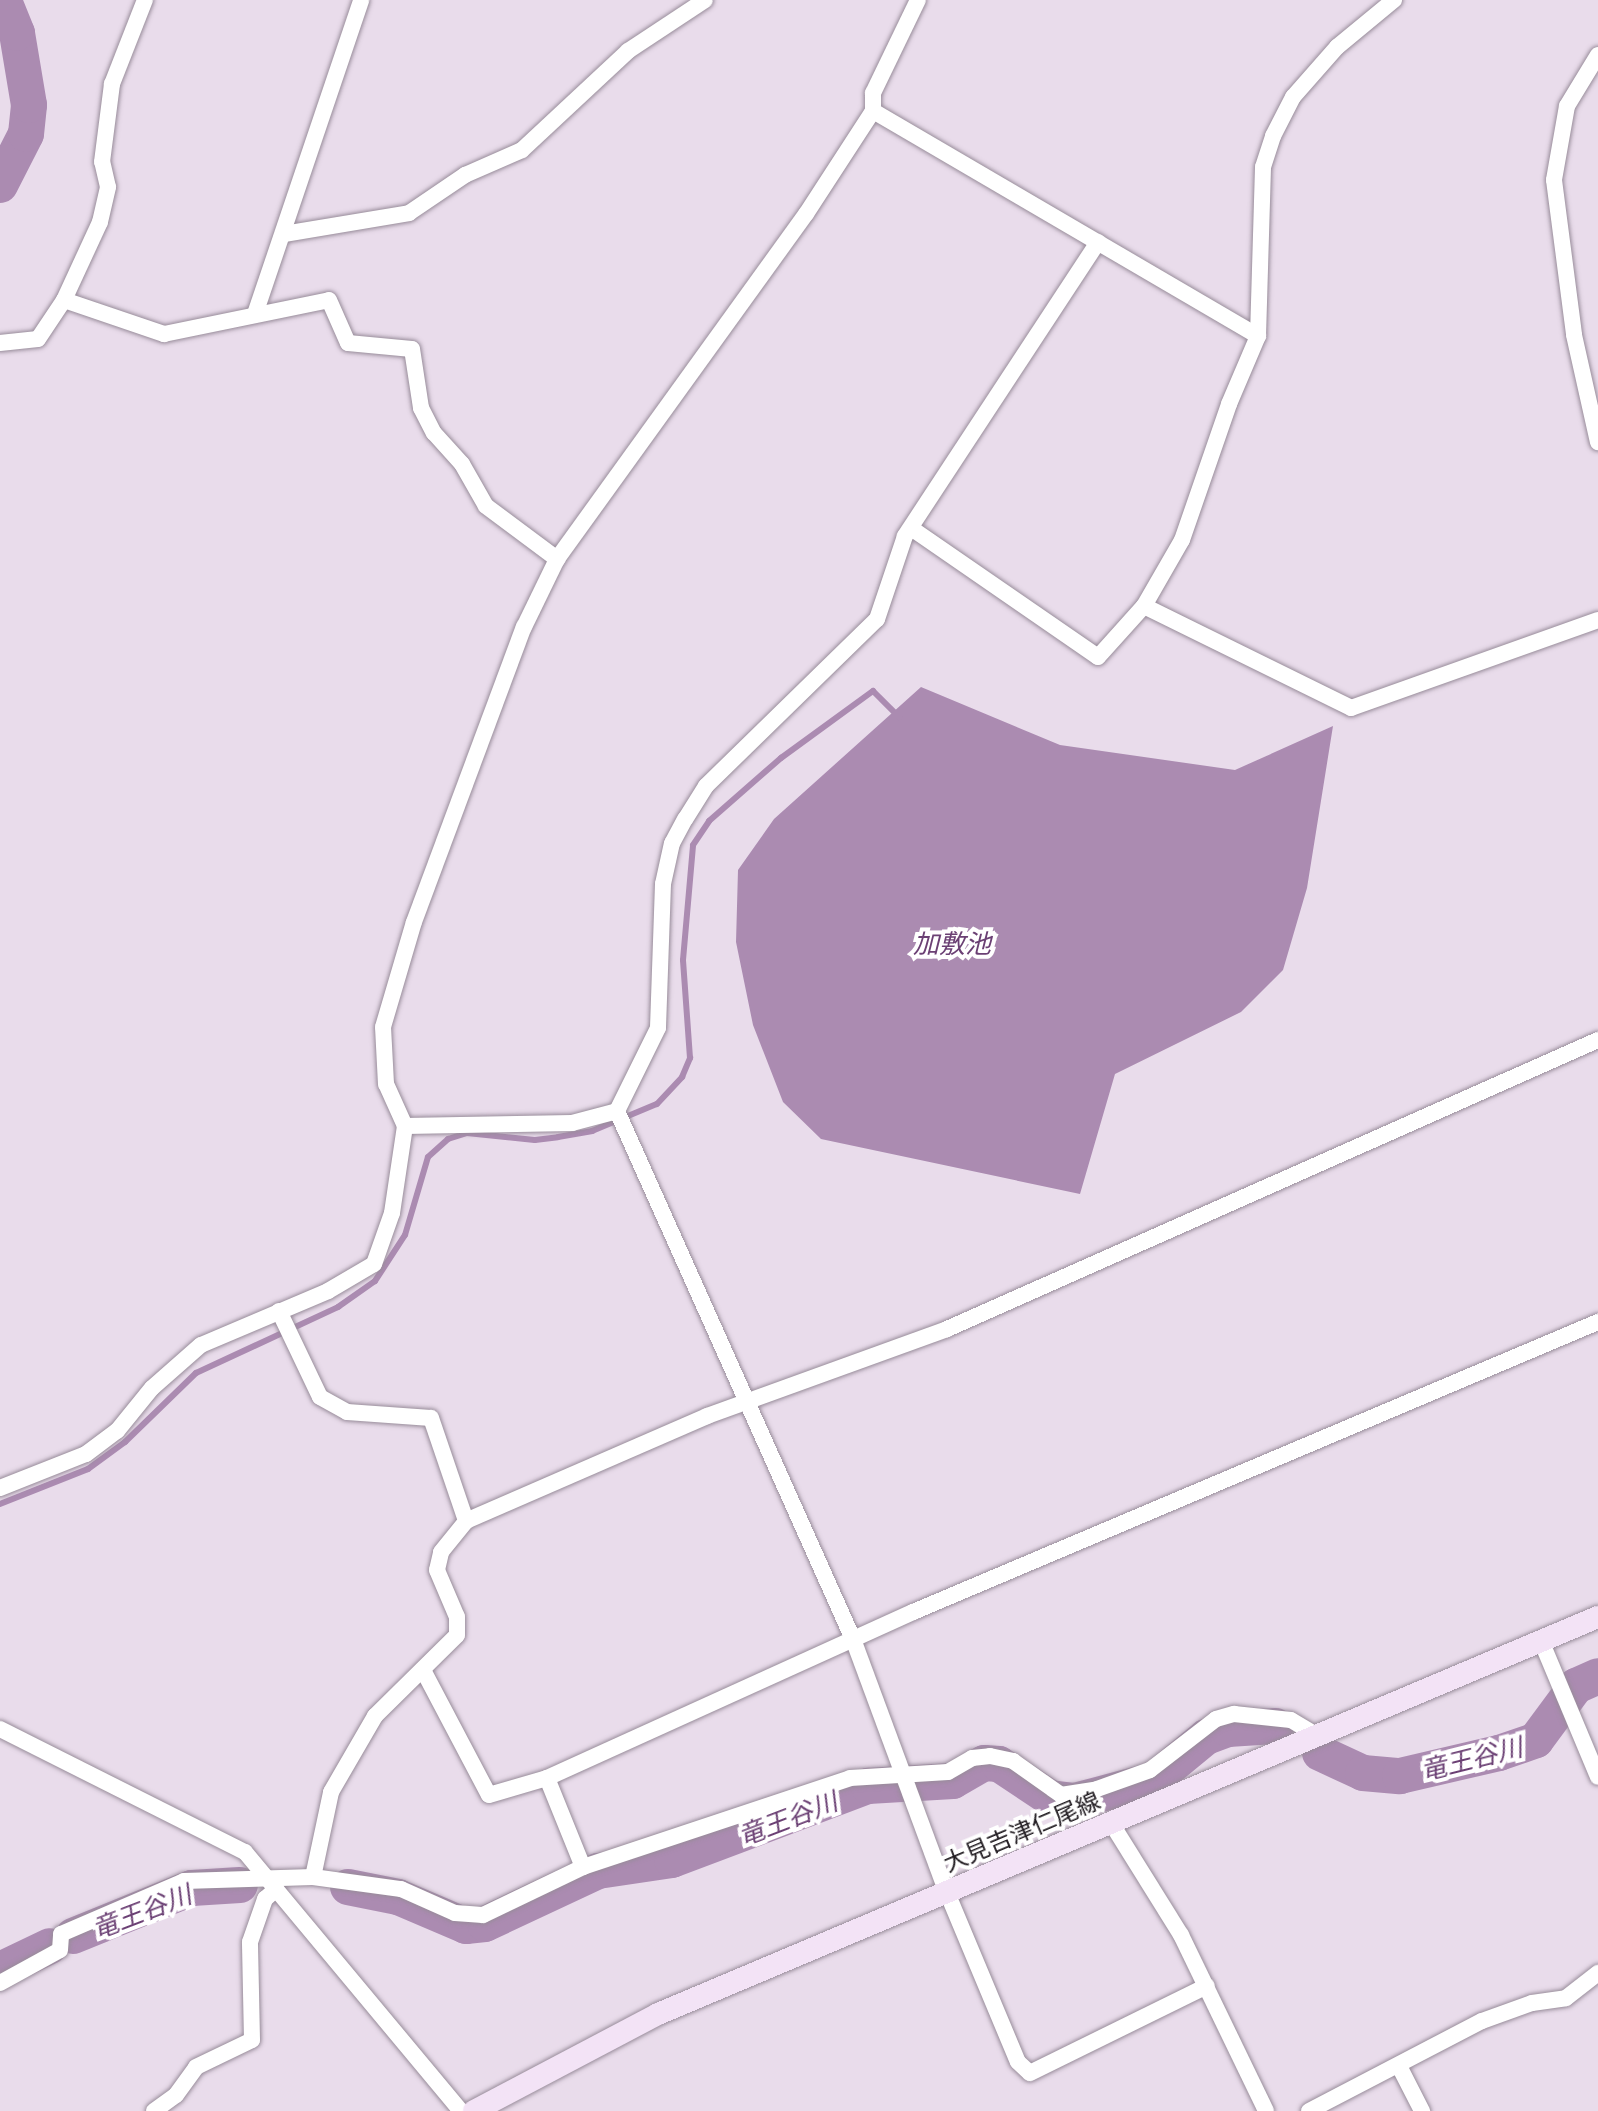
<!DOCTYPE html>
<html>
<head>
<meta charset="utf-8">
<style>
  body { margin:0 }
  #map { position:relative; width:1598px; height:2111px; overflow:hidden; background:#e9dceb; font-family:Literata,"Noto Sans JP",serif }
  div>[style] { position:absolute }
  .water>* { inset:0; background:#ab8bb1 }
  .stream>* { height:6px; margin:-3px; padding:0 3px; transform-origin:3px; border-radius:3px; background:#ab8bb1 }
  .river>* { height:36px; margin:-18px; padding:0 18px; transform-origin:18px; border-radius:18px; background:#ab8bb1 }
  .roads { filter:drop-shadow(0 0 2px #988c9a) drop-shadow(0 0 2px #988c9a) }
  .minor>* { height:16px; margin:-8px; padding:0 8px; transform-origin:8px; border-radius:8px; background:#fff }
  .secondary>* { height:22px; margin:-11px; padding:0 11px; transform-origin:11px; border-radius:11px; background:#f3e3f6 }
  span { translate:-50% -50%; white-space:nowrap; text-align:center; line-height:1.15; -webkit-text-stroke:8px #fff; paint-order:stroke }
  .street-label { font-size:24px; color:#201b20 }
  .water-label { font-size:26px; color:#6b4074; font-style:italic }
</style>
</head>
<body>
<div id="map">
  <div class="water">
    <i style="clip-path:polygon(921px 687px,1060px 745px,1235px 770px,1333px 726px,1307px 888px,1283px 970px,1241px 1012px,1115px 1074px,1080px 1194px,821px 1139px,783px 1102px,753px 1025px,736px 942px,738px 870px,774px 819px)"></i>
  </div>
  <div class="stream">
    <i style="left:0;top:1504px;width:95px;rotate:-21.7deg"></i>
    <i style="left:88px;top:1469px;width:46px;rotate:-36.1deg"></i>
    <i style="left:125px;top:1442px;width:99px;rotate:-44.2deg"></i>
    <i style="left:196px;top:1373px;width:157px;rotate:-24.9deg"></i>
    <i style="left:338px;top:1307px;width:45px;rotate:-35.1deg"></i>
    <i style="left:375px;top:1281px;width:55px;rotate:-56.9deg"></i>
    <i style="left:405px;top:1235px;width:81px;rotate:-73.6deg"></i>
    <i style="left:428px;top:1157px;width:27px;rotate:-42deg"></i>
    <i style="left:448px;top:1139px;width:20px;rotate:-18deg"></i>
    <i style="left:467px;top:1133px;width:68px;rotate:5.9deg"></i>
    <i style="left:535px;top:1140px;width:23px;rotate:-7deg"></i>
    <i style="left:558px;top:1137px;width:35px;rotate:-10deg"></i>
    <i style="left:592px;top:1131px;width:70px;rotate:-22.6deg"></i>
    <i style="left:657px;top:1104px;width:37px;rotate:-47deg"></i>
    <i style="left:682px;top:1077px;width:21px;rotate:-67deg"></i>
    <i style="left:690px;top:1058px;width:98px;rotate:-94.1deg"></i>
    <i style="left:683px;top:960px;width:115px;rotate:-85deg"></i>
    <i style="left:693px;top:845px;width:29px;rotate:-56deg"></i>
    <i style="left:709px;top:821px;width:96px;rotate:-41.2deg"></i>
    <i style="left:781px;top:758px;width:114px;rotate:-36.1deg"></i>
    <i style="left:873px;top:691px;width:37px;rotate:45deg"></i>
  </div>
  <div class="river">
    <i style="left:0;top:185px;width:57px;rotate:-63deg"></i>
    <i style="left:26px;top:134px;width:29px;rotate:-84deg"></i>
    <i style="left:29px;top:105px;width:73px;rotate:-99.5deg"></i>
    <i style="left:17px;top:33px;width:35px;rotate:-112deg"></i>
    <i style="left:1320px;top:1753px;width:47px;rotate:24.9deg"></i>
    <i style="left:1363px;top:1773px;width:37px;rotate:5deg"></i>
    <i style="left:1400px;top:1776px;width:102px;rotate:-13.1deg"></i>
    <i style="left:1499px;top:1753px;width:39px;rotate:-19deg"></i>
    <i style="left:1536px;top:1740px;width:67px;rotate:-53.5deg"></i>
    <i style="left:1576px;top:1686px;width:24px;rotate:-24deg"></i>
    <i style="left:348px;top:1887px;width:51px;rotate:11.3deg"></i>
    <i style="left:398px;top:1897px;width:74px;rotate:23.1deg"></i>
    <i style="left:466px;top:1926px;width:19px;rotate:-6deg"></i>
    <i style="left:485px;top:1924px;width:125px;rotate:-25.1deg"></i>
    <i style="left:598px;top:1871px;width:75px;rotate:-8.5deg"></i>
    <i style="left:672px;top:1860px;width:210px;rotate:-20.7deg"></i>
    <i style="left:868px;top:1786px;width:85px;rotate:-3.4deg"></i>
    <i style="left:953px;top:1781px;width:36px;rotate:-30deg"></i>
    <i style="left:984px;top:1763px;width:15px;rotate:4deg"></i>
    <i style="left:999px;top:1764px;width:61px;rotate:33.7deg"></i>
    <i style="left:1050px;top:1798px;width:25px;rotate:7deg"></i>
    <i style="left:1075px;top:1801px;width:82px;rotate:-14.9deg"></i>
    <i style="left:1154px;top:1780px;width:67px;rotate:-39.6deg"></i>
    <i style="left:1206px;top:1737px;width:23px;rotate:-20deg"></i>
    <i style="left:1228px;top:1729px;width:48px;rotate:-3.6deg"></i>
    <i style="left:73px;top:1936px;width:128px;rotate:-22deg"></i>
    <i style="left:192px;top:1888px;width:48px;rotate:-3.6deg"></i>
    <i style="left:0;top:1970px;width:55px;rotate:-25.6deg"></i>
  </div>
  <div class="roads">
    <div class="minor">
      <i style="left:1598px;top:55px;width:60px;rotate:121.3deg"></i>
      <i style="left:1567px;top:106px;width:75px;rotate:100deg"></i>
      <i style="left:1554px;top:180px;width:156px;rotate:82.6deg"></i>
      <i style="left:1574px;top:335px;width:110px;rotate:77.4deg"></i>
      <i style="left:873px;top:111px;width:446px;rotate:30.3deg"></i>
      <i style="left:284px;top:234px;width:127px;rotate:-9.5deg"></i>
      <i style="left:409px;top:213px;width:68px;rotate:-34.2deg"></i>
      <i style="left:465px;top:175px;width:62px;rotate:-23.7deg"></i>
      <i style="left:522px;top:150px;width:145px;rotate:-43deg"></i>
      <i style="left:628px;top:51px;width:92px;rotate:-33.5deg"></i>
      <i style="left:1098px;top:242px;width:352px;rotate:123.3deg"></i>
      <i style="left:905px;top:536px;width:88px;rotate:108.6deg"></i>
      <i style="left:877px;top:619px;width:239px;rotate:135.7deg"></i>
      <i style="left:706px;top:786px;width:39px;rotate:122deg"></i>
      <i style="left:685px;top:819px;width:27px;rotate:118deg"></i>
      <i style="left:672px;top:843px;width:42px;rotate:102.4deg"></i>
      <i style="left:663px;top:884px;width:144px;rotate:92deg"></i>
      <i style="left:658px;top:1028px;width:93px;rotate:116.3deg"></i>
      <i style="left:617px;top:1111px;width:578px;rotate:65.92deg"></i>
      <i style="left:853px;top:1639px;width:268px;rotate:69.7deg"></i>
      <i style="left:946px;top:1890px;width:186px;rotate:67.3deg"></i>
      <i style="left:1018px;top:2062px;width:16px;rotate:43deg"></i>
      <i style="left:1030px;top:2073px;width:197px;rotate:-26.2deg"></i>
      <i style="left:64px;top:300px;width:106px;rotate:18.8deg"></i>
      <i style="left:164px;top:334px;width:168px;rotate:-11.6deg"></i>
      <i style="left:329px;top:300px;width:47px;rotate:66.2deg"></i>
      <i style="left:348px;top:343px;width:64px;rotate:5.4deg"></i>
      <i style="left:412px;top:349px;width:60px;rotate:81.3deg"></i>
      <i style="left:421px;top:408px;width:28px;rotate:63deg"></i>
      <i style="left:434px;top:433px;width:42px;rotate:47.9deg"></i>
      <i style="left:462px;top:464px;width:48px;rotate:60.3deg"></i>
      <i style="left:486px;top:506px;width:89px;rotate:36.7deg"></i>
      <i style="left:255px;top:314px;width:331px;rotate:-71.3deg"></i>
      <i style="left:0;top:343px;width:38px;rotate:-6deg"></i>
      <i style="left:38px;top:339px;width:47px;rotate:-56.3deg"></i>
      <i style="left:64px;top:300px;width:86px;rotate:-65.2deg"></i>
      <i style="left:100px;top:222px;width:36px;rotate:-77deg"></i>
      <i style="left:108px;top:187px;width:26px;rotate:-103deg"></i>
      <i style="left:102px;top:162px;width:79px;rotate:-82.7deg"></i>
      <i style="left:112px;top:84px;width:90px;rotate:-68.6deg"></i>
      <i style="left:911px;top:528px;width:227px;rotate:34.6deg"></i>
      <i style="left:1098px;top:657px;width:69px;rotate:-48deg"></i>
      <i style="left:1144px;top:606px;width:76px;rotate:-60.1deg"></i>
      <i style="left:1182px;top:540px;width:144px;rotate:-70.9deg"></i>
      <i style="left:1229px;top:404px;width:74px;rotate:-66.9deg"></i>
      <i style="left:1258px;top:336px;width:169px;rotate:-88.3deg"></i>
      <i style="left:1263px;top:167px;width:33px;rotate:-72deg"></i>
      <i style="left:1273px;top:136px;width:44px;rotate:-62.9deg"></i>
      <i style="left:1293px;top:97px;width:67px;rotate:-48.7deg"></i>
      <i style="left:1337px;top:47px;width:74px;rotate:-39.5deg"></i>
      <i style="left:1144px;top:606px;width:231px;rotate:26.2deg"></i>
      <i style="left:1351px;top:708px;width:262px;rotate:-19.6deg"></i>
      <i style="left:405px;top:1126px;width:167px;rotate:-1deg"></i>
      <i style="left:572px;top:1123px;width:47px;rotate:-14.9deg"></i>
      <i style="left:279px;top:1311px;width:95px;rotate:64.5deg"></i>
      <i style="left:320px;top:1397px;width:31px;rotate:29deg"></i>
      <i style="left:347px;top:1412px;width:84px;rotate:4.1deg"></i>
      <i style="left:431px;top:1418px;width:109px;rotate:71.2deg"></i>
      <i style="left:0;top:1488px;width:92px;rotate:-21.6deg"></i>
      <i style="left:86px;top:1454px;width:39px;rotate:-37deg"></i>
      <i style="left:117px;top:1431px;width:55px;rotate:-50.9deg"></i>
      <i style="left:152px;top:1388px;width:65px;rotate:-41.3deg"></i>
      <i style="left:201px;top:1345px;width:138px;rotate:-23deg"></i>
      <i style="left:328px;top:1291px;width:53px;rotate:-30.4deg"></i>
      <i style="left:374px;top:1264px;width:54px;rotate:-70.6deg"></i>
      <i style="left:392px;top:1213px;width:88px;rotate:-81.5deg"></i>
      <i style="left:405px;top:1126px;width:46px;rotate:-114.3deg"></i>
      <i style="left:386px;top:1084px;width:57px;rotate:-93deg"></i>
      <i style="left:383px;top:1027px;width:109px;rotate:-73.6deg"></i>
      <i style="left:414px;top:922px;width:315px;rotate:-69.6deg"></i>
      <i style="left:524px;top:627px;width:76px;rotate:-64.1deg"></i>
      <i style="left:557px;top:559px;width:425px;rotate:-54.2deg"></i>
      <i style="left:806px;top:214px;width:123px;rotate:-57deg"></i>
      <i style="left:873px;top:111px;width:18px;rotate:-90deg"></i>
      <i style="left:873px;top:93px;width:103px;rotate:-64.2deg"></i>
      <i style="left:1542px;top:1643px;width:145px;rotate:67.3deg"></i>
      <i style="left:423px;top:1670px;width:141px;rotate:62.2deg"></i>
      <i style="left:489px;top:1795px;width:60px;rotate:-16.3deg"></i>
      <i style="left:547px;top:1778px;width:402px;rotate:-24.4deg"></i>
      <i style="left:913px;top:1612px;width:744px;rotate:-22.95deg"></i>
      <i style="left:0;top:1729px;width:274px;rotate:26.7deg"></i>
      <i style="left:245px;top:1852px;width:337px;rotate:50.2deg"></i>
      <i style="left:547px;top:1778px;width:96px;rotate:68deg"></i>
      <i style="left:583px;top:1867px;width:281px;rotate:-18.4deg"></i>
      <i style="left:850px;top:1778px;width:98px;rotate:-3.5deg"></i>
      <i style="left:948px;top:1772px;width:28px;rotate:-30deg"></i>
      <i style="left:972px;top:1758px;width:18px;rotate:-6deg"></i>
      <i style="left:990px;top:1756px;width:24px;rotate:12deg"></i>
      <i style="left:1013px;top:1761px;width:59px;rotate:35.3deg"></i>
      <i style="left:1061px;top:1795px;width:36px;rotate:-9deg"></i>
      <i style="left:1097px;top:1789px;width:56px;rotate:-19.7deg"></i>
      <i style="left:1150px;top:1770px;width:83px;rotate:-37.7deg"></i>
      <i style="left:1216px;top:1719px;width:19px;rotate:-16deg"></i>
      <i style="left:1234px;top:1714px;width:57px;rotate:6deg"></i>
      <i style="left:1291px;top:1720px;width:26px;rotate:31deg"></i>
      <i style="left:1110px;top:1821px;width:134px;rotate:58.1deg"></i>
      <i style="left:1181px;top:1935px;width:195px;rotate:64.2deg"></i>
      <i style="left:313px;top:1877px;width:89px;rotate:7.8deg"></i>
      <i style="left:401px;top:1889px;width:59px;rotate:24deg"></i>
      <i style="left:455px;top:1913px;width:28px;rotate:4deg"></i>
      <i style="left:483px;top:1915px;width:111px;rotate:-25.6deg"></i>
      <i style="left:0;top:1983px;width:68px;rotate:-28.8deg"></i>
      <i style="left:60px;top:1950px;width:16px;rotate:-86deg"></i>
      <i style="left:61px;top:1934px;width:134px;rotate:-23.3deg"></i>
      <i style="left:184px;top:1881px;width:129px;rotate:-1.8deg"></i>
      <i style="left:313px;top:1877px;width:87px;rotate:-78deg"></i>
      <i style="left:331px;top:1792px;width:88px;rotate:-59.9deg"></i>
      <i style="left:375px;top:1716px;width:115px;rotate:-44.6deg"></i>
      <i style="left:457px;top:1635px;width:18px;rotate:-90deg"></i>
      <i style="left:457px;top:1617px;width:51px;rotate:-113.1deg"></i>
      <i style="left:437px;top:1570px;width:18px;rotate:-77deg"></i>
      <i style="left:441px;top:1552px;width:40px;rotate:-51deg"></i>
      <i style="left:466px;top:1521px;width:263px;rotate:-23.5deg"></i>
      <i style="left:707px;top:1416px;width:255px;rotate:-19.9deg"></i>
      <i style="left:947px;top:1329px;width:712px;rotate:-23.94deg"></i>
      <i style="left:1399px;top:2066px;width:51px;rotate:62.9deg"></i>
      <i style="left:154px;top:2111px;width:27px;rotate:-36deg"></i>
      <i style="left:176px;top:2095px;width:34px;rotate:-54deg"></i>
      <i style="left:196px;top:2067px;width:62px;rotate:-25.7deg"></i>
      <i style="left:252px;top:2040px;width:98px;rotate:-91.2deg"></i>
      <i style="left:250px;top:1942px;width:46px;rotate:-70.8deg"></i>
      <i style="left:265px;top:1899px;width:15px;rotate:-42deg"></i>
      <i style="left:1309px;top:2111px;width:195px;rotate:-27.5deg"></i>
      <i style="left:1482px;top:2021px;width:53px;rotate:-19.8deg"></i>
      <i style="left:1532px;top:2003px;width:34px;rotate:-8deg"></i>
      <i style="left:1566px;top:1998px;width:41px;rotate:-38deg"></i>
    </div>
    <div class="secondary">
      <i style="left:474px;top:2111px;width:208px;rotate:-27.8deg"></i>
      <i style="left:658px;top:2014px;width:1020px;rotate:-22.9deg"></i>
    </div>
  </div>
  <div class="street-label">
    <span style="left:1021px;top:1830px;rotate:-23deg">大見吉津仁尾線</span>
  </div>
  <div class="water-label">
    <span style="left:952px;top:942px">加敷池</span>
    <span style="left:1471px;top:1757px;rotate:-14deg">竜王谷川</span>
    <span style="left:787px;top:1817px;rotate:-21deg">竜王谷川</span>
    <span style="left:141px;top:1910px;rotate:-21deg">竜王谷川</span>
  </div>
</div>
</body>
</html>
